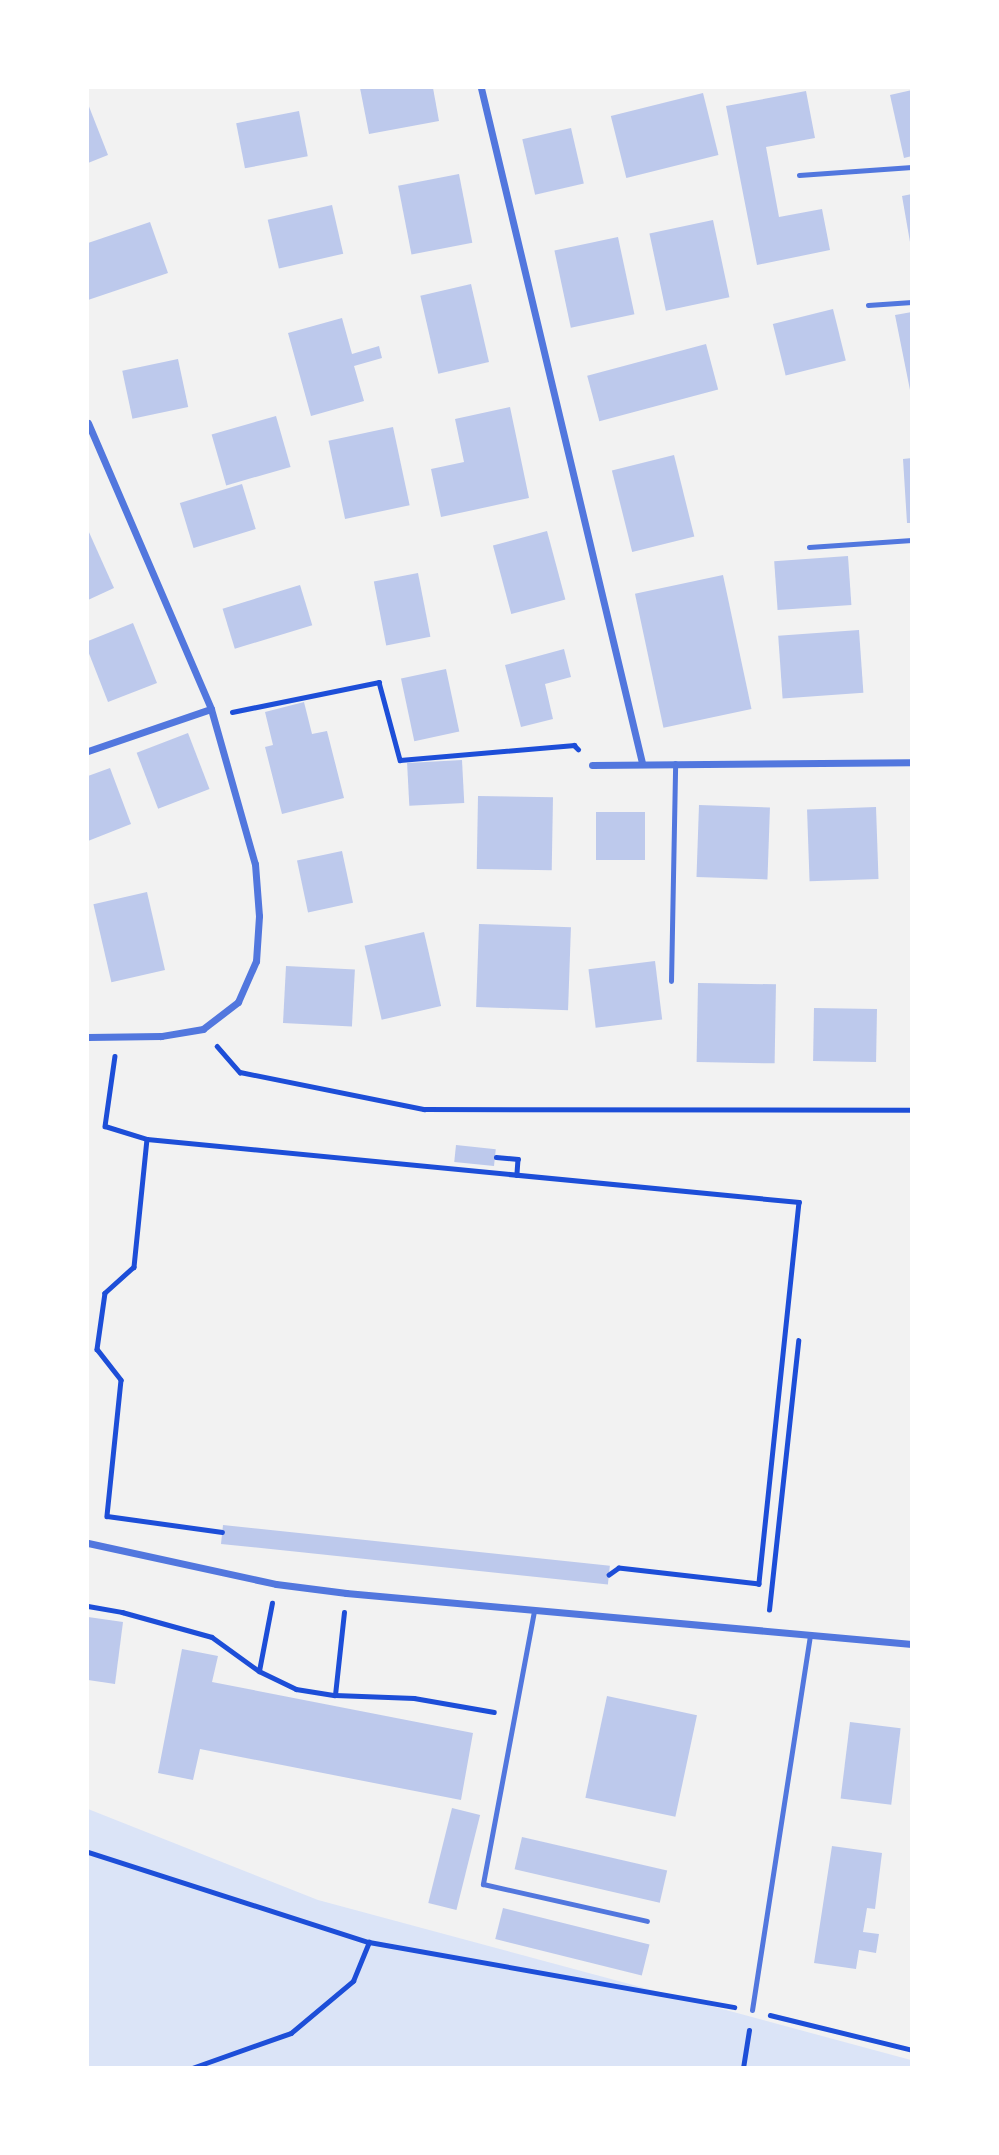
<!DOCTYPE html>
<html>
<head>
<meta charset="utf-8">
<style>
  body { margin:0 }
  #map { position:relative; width:999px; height:2155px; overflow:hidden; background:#f2f2f2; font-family:Signika,sans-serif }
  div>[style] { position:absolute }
  .green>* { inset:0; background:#dbe4f7 }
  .building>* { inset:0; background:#bdc9ec; transform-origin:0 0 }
  .path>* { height:4.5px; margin:-2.25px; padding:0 2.25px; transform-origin:2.25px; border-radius:2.25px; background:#1d4ed8 }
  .service>* { height:5px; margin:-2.5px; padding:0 2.5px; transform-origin:2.5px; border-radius:2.5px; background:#5277de }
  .minor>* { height:7px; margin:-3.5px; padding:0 3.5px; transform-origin:3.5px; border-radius:3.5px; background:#5277de }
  span { translate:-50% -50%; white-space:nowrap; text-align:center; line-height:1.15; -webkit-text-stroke:6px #fff; paint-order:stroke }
  .frame { position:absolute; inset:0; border:89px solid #fff; pointer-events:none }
</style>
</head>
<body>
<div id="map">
  <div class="green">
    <i style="clip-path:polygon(88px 1809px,318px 1900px,911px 2060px,911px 2067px,88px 2067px)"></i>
  </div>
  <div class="building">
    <i style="clip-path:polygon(360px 88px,433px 88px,439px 121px,369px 134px)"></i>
    <i style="clip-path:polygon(912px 90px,912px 156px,904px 158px,890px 95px)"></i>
    <i style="clip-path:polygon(806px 91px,815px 138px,766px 147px,779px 217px,822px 209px,830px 250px,757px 265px,726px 106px)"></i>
    <i style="left:703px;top:93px;width:64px;height:95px;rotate:76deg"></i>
    <i style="clip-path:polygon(88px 104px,108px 155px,88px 163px)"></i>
    <i style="left:299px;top:111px;width:46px;height:64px;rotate:79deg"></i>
    <i style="left:571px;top:128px;width:57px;height:50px;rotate:77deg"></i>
    <i style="left:459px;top:174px;width:70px;height:62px;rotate:79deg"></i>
    <i style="clip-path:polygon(912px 194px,912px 242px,910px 242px,902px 196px)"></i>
    <i style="left:332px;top:205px;width:50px;height:66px;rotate:77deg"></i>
    <i style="left:713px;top:220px;width:79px;height:65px;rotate:78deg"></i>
    <i style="clip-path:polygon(150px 222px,168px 273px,88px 300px,88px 243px)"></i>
    <i style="left:618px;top:237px;width:79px;height:65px;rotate:78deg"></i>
    <i style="left:471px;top:284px;width:80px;height:52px;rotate:77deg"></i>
    <i style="left:833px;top:309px;width:53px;height:62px;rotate:76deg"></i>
    <i style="clip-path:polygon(912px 312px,912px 390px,910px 390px,895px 315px)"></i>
    <i style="clip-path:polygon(342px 318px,352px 354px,379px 346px,382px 358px,354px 366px,364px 401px,311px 416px,288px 333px)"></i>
    <i style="left:706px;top:344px;width:47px;height:123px;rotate:75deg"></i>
    <i style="left:178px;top:359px;width:49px;height:57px;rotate:78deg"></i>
    <i style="clip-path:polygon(510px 407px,529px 498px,441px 517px,431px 469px,464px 462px,455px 419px)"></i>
    <i style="left:276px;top:416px;width:53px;height:67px;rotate:74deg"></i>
    <i style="left:393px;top:427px;width:80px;height:66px;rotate:78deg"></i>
    <i style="left:674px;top:455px;width:84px;height:64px;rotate:76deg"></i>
    <i style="clip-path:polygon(912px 458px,912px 523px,907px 523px,903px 459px)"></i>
    <i style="left:242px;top:484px;width:47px;height:65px;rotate:73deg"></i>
    <i style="clip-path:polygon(88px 530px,114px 588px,88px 600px)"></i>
    <i style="left:547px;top:531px;width:71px;height:56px;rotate:75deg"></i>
    <i style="left:848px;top:556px;width:49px;height:74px;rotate:86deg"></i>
    <i style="left:418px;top:573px;width:65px;height:45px;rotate:79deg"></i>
    <i style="left:723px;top:575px;width:137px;height:90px;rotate:78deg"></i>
    <i style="left:300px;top:585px;width:42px;height:81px;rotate:73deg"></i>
    <i style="clip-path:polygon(133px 623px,157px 683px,108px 702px,88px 651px,88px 641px)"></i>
    <i style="left:859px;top:630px;width:63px;height:81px;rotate:86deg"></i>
    <i style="clip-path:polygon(564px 649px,571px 677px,545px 684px,553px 719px,521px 727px,505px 665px)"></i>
    <i style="left:446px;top:669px;width:64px;height:46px;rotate:78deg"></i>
    <i style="clip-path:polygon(304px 702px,312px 734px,327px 731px,344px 798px,282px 814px,265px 747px,273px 745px,265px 712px)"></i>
    <i style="left:188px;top:733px;width:60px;height:55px;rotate:69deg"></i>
    <i style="left:462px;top:760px;width:43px;height:55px;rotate:87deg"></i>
    <i style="clip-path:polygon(110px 768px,131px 824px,88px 841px,88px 776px)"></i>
    <i style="left:478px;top:796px;width:75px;height:73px;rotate:1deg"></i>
    <i style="left:699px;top:805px;width:71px;height:72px;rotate:2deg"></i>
    <i style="left:876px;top:807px;width:72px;height:69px;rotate:88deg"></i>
    <i style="left:596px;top:812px;width:49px;height:48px"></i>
    <i style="left:342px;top:851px;width:53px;height:46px;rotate:78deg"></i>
    <i style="left:147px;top:892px;width:80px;height:55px;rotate:77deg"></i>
    <i style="left:479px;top:924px;width:92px;height:83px;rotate:2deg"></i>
    <i style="left:424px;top:932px;width:76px;height:61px;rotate:77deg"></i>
    <i style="left:655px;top:961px;width:59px;height:67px;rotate:83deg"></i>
    <i style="left:286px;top:966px;width:69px;height:57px;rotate:3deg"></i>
    <i style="left:698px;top:983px;width:78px;height:79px;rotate:1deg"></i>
    <i style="left:814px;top:1008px;width:63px;height:53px;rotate:1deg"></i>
    <i style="left:456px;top:1145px;width:40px;height:17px;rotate:6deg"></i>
    <i style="left:223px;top:1525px;width:389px;height:19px;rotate:6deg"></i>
    <i style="clip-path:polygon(88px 1617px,123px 1622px,115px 1684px,88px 1680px)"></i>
    <i style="clip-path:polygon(182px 1649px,218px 1656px,212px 1682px,473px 1733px,461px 1800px,200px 1749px,193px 1780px,158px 1773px)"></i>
    <i style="left:607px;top:1696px;width:92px;height:104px;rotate:12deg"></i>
    <i style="left:850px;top:1722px;width:51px;height:77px;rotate:7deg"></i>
    <i style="left:452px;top:1808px;width:29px;height:98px;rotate:14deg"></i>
    <i style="left:522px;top:1837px;width:149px;height:33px;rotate:13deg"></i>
    <i style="clip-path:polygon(832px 1846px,882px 1853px,875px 1909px,867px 1908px,863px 1932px,879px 1934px,876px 1953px,859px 1950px,856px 1969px,814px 1963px)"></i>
    <i style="left:503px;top:1908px;width:151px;height:32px;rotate:14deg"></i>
  </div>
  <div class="path">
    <i style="left:232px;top:712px;width:150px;rotate:-11.5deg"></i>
    <i style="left:379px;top:682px;width:81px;rotate:74.9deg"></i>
    <i style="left:400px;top:760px;width:175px;rotate:-4.9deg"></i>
    <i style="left:574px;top:745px;width:6px;rotate:45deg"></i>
    <i style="left:217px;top:1046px;width:35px;rotate:49deg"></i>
    <i style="left:240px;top:1072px;width:188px;rotate:11.4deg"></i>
    <i style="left:424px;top:1109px;width:488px;rotate:0.1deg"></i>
    <i style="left:115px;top:1056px;width:71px;rotate:98.1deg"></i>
    <i style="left:105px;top:1126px;width:44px;rotate:17.2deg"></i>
    <i style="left:147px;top:1139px;width:655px;rotate:5.52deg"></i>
    <i style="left:799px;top:1202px;width:384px;rotate:96deg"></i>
    <i style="left:759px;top:1584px;width:141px;rotate:-173.5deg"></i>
    <i style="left:619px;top:1568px;width:12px;rotate:145deg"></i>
    <i style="left:147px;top:1139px;width:129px;rotate:95.8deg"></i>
    <i style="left:134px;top:1267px;width:39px;rotate:138deg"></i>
    <i style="left:105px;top:1293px;width:57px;rotate:98.1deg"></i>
    <i style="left:97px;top:1349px;width:39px;rotate:52deg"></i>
    <i style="left:121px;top:1380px;width:137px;rotate:95.9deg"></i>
    <i style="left:107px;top:1516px;width:116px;rotate:7.9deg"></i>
    <i style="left:496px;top:1157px;width:22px;rotate:5deg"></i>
    <i style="left:518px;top:1159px;width:16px;rotate:94deg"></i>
    <i style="left:88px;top:1606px;width:35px;rotate:10deg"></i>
    <i style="left:122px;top:1612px;width:93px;rotate:15.5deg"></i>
    <i style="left:212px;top:1637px;width:58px;rotate:35.9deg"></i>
    <i style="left:259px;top:1671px;width:41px;rotate:25.9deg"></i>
    <i style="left:296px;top:1689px;width:39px;rotate:9deg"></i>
    <i style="left:335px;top:1695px;width:79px;rotate:2.2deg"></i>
    <i style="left:414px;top:1698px;width:81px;rotate:9.9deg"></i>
    <i style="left:769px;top:1610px;width:271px;rotate:-83.8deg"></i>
    <i style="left:259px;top:1671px;width:69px;rotate:-79.2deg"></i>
    <i style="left:335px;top:1695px;width:83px;rotate:-83.8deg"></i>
    <i style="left:88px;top:1852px;width:295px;rotate:17.8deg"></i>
    <i style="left:369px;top:1942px;width:371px;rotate:10.1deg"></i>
    <i style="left:770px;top:2015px;width:146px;rotate:13.8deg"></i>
    <i style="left:192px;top:2068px;width:105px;rotate:-19.5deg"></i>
    <i style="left:291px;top:2033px;width:81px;rotate:-40deg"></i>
    <i style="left:353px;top:1981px;width:42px;rotate:-67.7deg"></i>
    <i style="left:743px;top:2068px;width:38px;rotate:-81deg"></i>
  </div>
  <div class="service">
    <i style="left:799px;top:175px;width:113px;rotate:-4deg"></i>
    <i style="left:868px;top:305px;width:44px;rotate:-3.9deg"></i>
    <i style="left:809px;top:547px;width:103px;rotate:-3.9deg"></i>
    <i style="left:671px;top:981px;width:218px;rotate:-88.9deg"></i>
    <i style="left:534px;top:1611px;width:278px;rotate:100.6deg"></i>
    <i style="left:483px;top:1884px;width:168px;rotate:12.7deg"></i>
    <i style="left:752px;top:2010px;width:378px;rotate:-81.2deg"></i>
  </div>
  <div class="minor">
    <i style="left:481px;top:88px;width:694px;rotate:76.58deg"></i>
    <i style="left:88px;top:423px;width:311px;rotate:66.7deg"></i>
    <i style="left:211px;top:709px;width:161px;rotate:74.2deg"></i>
    <i style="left:255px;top:864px;width:52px;rotate:85.6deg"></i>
    <i style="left:259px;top:916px;width:45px;rotate:93.8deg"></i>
    <i style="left:256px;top:961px;width:45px;rotate:113.7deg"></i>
    <i style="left:238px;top:1002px;width:44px;rotate:142.4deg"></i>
    <i style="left:203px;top:1029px;width:43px;rotate:170.5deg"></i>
    <i style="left:161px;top:1036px;width:73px;rotate:179.2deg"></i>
    <i style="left:88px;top:751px;width:130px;rotate:-18.9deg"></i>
    <i style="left:592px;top:765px;width:320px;rotate:-0.5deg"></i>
    <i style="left:88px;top:1543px;width:192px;rotate:12.3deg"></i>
    <i style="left:276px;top:1584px;width:71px;rotate:7.3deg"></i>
    <i style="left:346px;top:1593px;width:568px;rotate:5.15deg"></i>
  </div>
  <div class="frame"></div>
</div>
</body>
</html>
